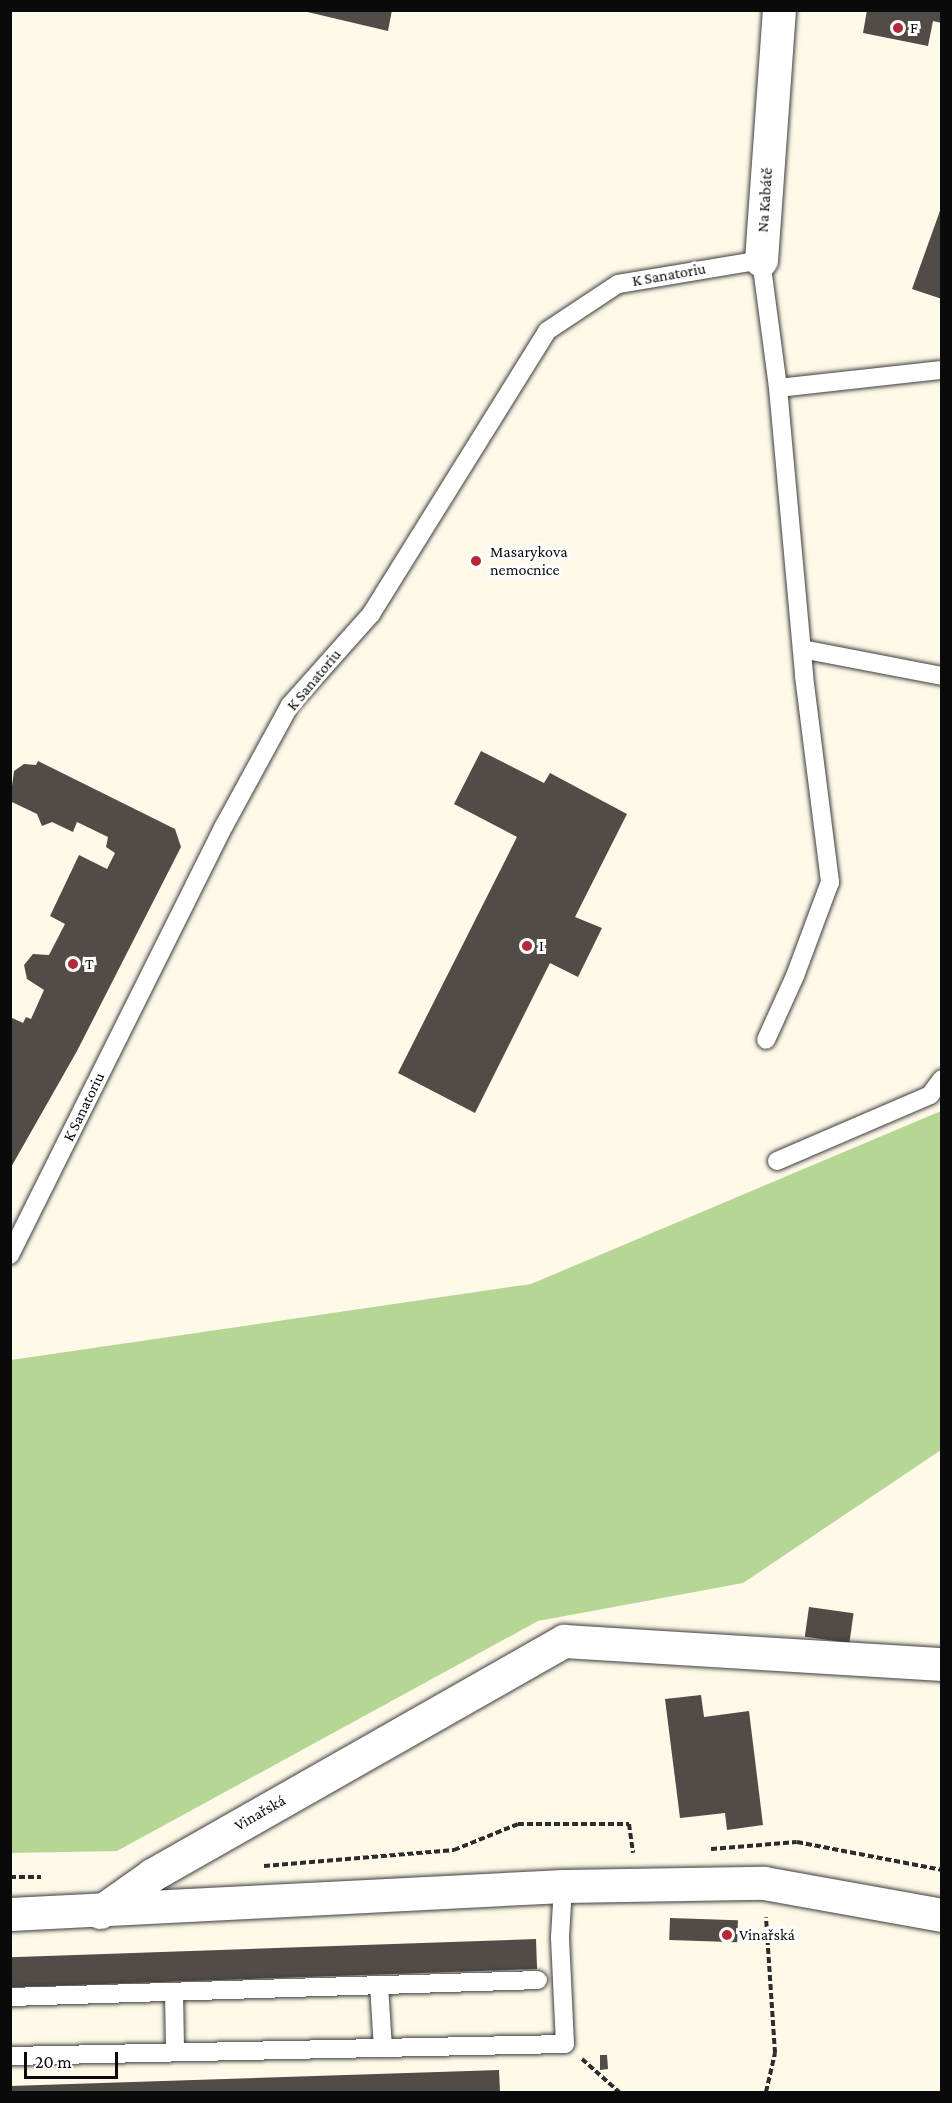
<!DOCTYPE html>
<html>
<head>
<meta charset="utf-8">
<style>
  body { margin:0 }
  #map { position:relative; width:952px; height:2103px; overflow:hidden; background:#fef9e8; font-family:"Crimson Pro",serif }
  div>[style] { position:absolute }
  .forest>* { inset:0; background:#b6d694 }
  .building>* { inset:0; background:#524b47; transform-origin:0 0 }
  .path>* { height:4px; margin-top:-2px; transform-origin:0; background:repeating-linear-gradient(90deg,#2c2c2c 0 6px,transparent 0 9px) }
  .roads { filter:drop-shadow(0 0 2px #3d3d3d) drop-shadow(0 0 2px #3d3d3d) }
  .lane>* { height:18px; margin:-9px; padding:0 9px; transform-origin:9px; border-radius:9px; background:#fff }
  .street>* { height:33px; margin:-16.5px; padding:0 16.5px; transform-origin:16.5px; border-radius:16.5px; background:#fff }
  .dots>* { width:16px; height:16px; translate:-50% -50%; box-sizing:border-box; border:3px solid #fff; border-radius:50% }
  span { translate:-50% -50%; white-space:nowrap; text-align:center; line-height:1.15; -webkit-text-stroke:6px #fff; paint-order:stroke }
  .poi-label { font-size:16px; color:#0a0a0a }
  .left { translate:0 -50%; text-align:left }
  .street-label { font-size:16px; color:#0a0a0a }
  .frame { position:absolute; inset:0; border:12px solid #0a0a0a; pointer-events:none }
  .scale { position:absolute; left:24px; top:2052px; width:94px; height:27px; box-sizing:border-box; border:3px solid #0a0a0a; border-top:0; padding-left:8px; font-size:18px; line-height:21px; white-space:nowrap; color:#0a0a0a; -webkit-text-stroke:4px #fff; paint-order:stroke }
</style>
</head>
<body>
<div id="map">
  <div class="forest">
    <i style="clip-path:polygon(941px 1111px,941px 1450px,743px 1583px,538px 1621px,117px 1851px,11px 1853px,11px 1360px,531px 1284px)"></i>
  </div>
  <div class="building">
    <i style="clip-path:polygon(299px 10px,392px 10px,388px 31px)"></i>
    <i style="clip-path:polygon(867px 10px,942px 10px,942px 23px,933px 21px,928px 46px,863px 33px)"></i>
    <i style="clip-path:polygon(941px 208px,942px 208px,942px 299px,912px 289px)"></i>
    <i style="clip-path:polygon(481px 751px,544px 783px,550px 773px,627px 814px,575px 917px,602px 928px,578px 977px,550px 963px,475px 1113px,398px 1073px,517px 837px,454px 804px)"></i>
    <i style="clip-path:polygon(38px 761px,175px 829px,181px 847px,77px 1051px,10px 1169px,10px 1017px,23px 1023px,26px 1017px,31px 1019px,44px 990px,27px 979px,24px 965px,33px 954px,49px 955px,65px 924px,50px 916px,79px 855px,107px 869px,115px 853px,106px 847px,108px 837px,77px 822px,73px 832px,52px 822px,42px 826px,37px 814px,10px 801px,14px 771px,24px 764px,36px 765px)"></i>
    <i style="left:809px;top:1607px;width:45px;height:30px;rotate:8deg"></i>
    <i style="clip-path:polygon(701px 1695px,704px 1717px,749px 1711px,763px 1825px,727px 1830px,725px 1813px,680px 1818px,665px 1699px)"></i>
    <i style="left:670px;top:1918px;width:68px;height:22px;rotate:2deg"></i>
    <i style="left:536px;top:1939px;width:30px;height:526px;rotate:88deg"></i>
    <i style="clip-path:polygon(600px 2055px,607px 2055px,608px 2069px,600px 2070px)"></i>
    <i style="clip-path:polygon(499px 2070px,500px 2092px,10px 2092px,10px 2086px)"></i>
  </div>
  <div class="path">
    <i style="left:711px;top:1849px;width:86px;rotate:-4.7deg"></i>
    <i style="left:797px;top:1842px;width:148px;rotate:10.9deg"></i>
    <i style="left:264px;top:1866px;width:191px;rotate:-4.8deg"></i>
    <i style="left:454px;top:1850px;width:69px;rotate:-22.1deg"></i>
    <i style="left:518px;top:1824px;width:111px"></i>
    <i style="left:629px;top:1824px;width:29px;rotate:82deg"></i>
    <i style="left:10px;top:1877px;width:31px"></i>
    <i style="left:582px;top:2059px;width:50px;rotate:41.7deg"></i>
    <i style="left:766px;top:2092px;width:40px;rotate:-77deg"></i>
    <i style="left:775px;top:2053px;width:136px;rotate:-93.8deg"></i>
  </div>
  <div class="roads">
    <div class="lane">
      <i style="left:778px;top:388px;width:165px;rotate:-6.3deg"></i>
      <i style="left:802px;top:649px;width:143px;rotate:10.9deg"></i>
      <i style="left:777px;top:1161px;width:167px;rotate:-23.3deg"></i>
      <i style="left:930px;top:1095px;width:20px;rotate:-53deg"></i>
      <i style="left:10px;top:1255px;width:479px;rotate:-63.5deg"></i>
      <i style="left:224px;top:826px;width:138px;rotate:-61.4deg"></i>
      <i style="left:290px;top:705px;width:122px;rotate:-48.3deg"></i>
      <i style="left:371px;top:614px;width:333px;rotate:-58.1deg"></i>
      <i style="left:547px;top:331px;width:85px;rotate:-33.5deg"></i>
      <i style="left:618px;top:284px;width:145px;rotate:-9.5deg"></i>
      <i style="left:761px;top:260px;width:129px;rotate:82.4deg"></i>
      <i style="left:778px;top:388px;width:289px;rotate:84.8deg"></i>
      <i style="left:804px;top:676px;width:208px;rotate:82.8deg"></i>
      <i style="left:830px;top:882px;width:100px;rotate:110.4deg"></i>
      <i style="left:795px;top:976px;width:70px;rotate:114.4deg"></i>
      <i style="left:379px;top:1985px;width:63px;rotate:86.4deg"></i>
      <i style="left:174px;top:1992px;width:60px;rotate:89deg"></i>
      <i style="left:10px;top:1997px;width:528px;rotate:-1.84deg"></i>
      <i style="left:10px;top:2056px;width:555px;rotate:-1.24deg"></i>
      <i style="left:565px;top:2044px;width:107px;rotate:-92.7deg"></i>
      <i style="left:560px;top:1937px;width:51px;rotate:-86.6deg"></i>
    </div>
    <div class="street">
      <i style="left:761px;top:260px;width:251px;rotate:-85.9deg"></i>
      <i style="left:100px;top:1912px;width:64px;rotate:-35.4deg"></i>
      <i style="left:152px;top:1875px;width:474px;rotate:-29.6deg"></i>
      <i style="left:564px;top:1641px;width:379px;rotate:3.5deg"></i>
      <i style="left:10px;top:1914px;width:554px;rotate:-2.9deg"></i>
      <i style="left:563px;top:1886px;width:201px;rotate:-0.9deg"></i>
      <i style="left:764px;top:1883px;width:181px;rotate:10.2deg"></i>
    </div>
  </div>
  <div class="dots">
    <i style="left:898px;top:28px;background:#b42937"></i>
    <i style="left:476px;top:561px;background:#b42937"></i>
    <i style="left:527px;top:946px;background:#b42937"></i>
    <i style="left:73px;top:964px;background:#b42937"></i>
    <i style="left:727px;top:1935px;background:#b42937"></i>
  </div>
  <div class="poi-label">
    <span class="left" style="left:910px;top:28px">F</span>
    <span class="left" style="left:490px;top:561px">Masarykova<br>nemocnice</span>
    <span class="left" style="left:539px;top:946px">I</span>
    <span class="left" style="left:85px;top:964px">T</span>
    <span class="left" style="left:739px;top:1935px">Vinařská</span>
  </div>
  <div class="street-label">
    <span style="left:765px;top:200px;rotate:-86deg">Na Kabátě</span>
    <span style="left:669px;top:275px;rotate:-10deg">K Sanatoriu</span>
    <span style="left:314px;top:680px;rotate:-50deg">K Sanatoriu</span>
    <span style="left:84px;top:1107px;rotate:-64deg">K Sanatoriu</span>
    <span style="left:260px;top:1813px;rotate:-30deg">Vinařská</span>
  </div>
  <div class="frame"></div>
  <div class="scale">20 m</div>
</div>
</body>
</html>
